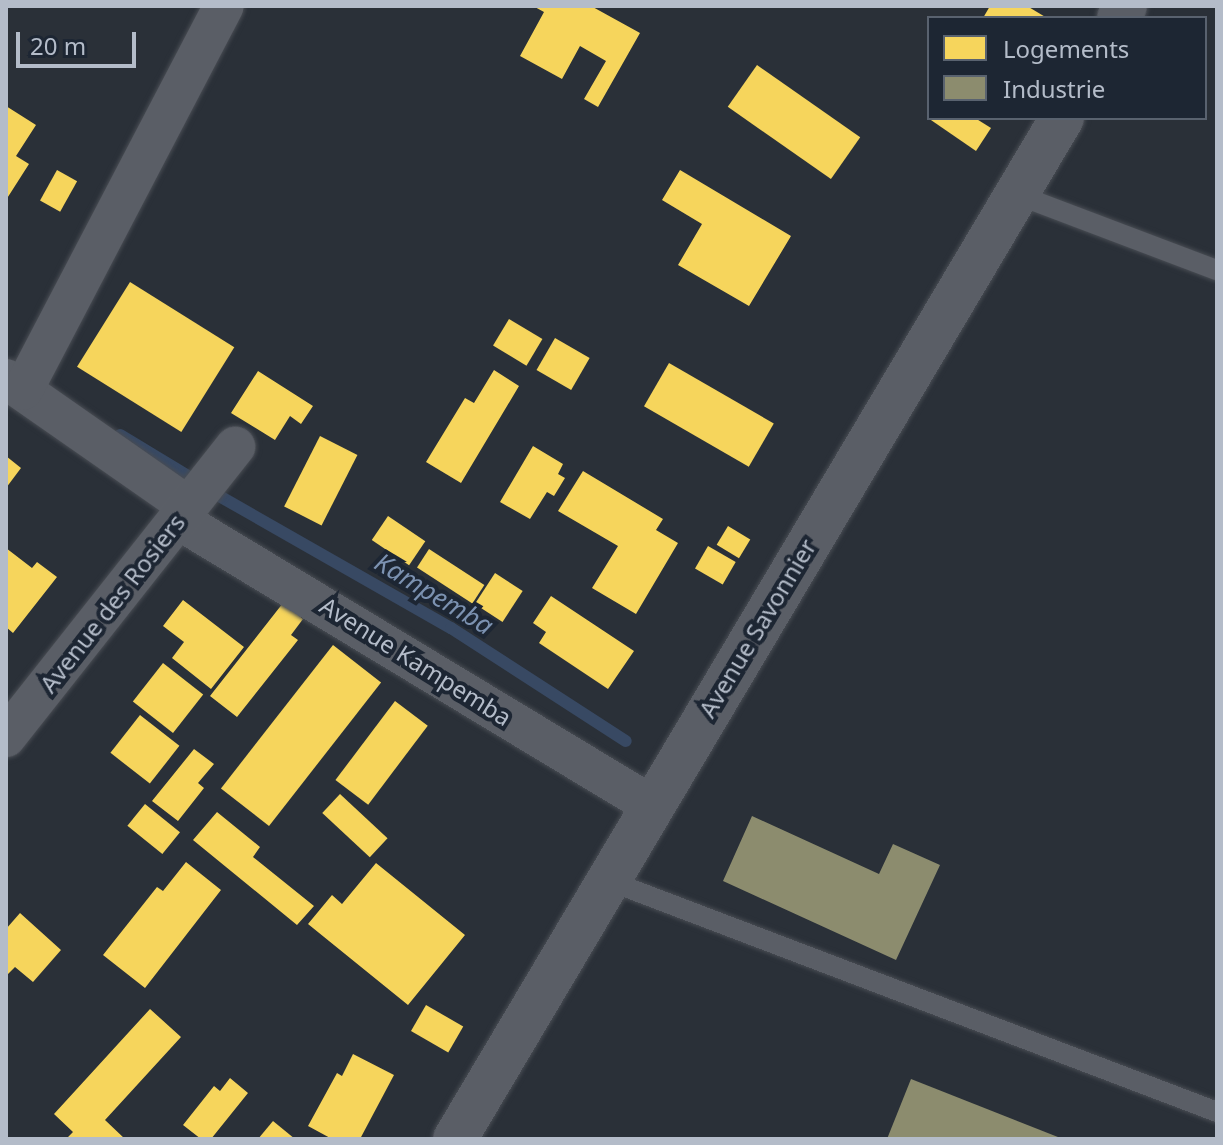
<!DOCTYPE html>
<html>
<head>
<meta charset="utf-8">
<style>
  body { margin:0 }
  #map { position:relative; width:1223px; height:1145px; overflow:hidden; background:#2a3038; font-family:"Noto Sans",sans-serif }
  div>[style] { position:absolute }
  .homes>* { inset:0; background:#f6d55c; transform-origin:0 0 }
  .industry>* { inset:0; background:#8c8c6e }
  .stream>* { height:12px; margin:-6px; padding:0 6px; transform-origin:6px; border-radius:6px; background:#384963 }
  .roads { filter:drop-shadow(0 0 2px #484c53) drop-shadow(0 0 2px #484c53) }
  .service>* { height:20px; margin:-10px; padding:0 10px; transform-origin:10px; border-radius:10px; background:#5a5e66 }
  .minor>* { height:40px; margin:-20px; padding:0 20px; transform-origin:20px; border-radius:20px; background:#5a5e66 }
  .tertiary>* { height:44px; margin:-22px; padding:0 22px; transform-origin:22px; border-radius:22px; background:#5a5e66 }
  span { translate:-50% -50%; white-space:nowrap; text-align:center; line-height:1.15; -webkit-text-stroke:8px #1d2633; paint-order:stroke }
  .street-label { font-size:24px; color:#b4bcc9 }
  .water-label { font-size:26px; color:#7c92b1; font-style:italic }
  .frame { position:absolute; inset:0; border:8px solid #b4bcc9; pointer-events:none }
  .legend { position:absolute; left:927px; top:16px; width:280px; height:104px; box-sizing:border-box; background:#1d2633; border:2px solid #59626f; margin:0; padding:10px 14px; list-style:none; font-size:24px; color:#b4bcc9 }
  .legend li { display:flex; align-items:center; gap:16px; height:40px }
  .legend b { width:40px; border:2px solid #59626f }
  .scale { position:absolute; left:16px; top:32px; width:120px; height:36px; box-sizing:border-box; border:4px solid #b4bcc9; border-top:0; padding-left:10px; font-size:24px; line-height:28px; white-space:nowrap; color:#b4bcc9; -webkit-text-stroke:6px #1d2633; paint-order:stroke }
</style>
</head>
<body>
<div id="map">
  <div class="homes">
    <i style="clip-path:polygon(533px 6px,591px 6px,640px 33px,598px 107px,584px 99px,606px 61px,580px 46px,562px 79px,520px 56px,544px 12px)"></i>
    <i style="clip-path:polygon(990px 6px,1027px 6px,1047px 18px,983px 18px)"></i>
    <i style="left:757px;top:65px;width:126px;height:51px;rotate:35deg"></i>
    <i style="clip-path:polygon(6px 106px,36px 125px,16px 156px,29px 164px,6px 200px)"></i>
    <i style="clip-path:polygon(928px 118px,975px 118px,991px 128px,976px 151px)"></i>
    <i style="left:57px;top:170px;width:23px;height:35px;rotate:29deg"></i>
    <i style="clip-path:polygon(680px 170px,791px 236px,749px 306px,678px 265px,702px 224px,662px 200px)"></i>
    <i style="left:130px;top:282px;width:123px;height:100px;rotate:32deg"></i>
    <i style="left:509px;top:319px;width:39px;height:31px;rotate:31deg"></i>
    <i style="left:555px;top:338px;width:40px;height:37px;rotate:30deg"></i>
    <i style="left:669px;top:363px;width:121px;height:50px;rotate:30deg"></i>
    <i style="clip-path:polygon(494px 370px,519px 386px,461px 483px,426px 462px,465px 398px,474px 403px)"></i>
    <i style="clip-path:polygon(258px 371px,313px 406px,301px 424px,290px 416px,275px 440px,231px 413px)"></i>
    <i style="left:320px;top:436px;width:42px;height:79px;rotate:27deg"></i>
    <i style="clip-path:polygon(533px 446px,563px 464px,558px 474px,565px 478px,554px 496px,547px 492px,530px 519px,500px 502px)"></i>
    <i style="clip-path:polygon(6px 456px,21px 468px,6px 488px)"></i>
    <i style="clip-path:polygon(583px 471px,663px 519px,656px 530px,678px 543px,636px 614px,592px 588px,618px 546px,558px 511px)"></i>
    <i style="left:388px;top:516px;width:45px;height:29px;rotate:34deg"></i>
    <i style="left:728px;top:526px;width:26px;height:22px;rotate:31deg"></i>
    <i style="left:708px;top:546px;width:32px;height:26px;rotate:30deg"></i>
    <i style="clip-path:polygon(6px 548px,32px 568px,37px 562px,57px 577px,13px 633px,6px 627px)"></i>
    <i style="left:429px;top:549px;width:66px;height:22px;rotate:33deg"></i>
    <i style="left:495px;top:573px;width:33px;height:37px;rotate:33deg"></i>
    <i style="clip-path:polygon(551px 596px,634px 651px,608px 689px,539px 643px,546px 632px,533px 623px)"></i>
    <i style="clip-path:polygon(183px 600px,244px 647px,211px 689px,172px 658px,184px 642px,163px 626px)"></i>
    <i style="clip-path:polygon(283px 603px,303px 619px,291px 635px,298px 640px,237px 717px,210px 696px)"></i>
    <i style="left:333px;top:645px;width:61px;height:182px;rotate:38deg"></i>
    <i style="left:163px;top:663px;width:51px;height:49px;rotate:38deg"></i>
    <i style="left:395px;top:701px;width:41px;height:99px;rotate:37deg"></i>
    <i style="left:140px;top:715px;width:50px;height:48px;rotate:38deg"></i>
    <i style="clip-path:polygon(194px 749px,214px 764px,198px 783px,204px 788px,178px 821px,152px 801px)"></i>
    <i style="left:340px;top:794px;width:65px;height:26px;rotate:43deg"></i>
    <i style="left:145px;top:804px;width:45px;height:28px;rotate:39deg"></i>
    <i style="clip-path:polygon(217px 812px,260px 847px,253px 857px,314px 906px,297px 925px,193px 840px)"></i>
    <i style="clip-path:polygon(186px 862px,221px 890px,145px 988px,103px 955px,157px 887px,163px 891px)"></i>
    <i style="clip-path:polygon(376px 863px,465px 935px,408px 1005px,308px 924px,332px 895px,342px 904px)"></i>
    <i style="clip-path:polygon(20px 913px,61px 950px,33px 982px,15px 967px,6px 976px,6px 929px)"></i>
    <i style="left:426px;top:1005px;width:43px;height:30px;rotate:30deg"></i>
    <i style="clip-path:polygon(150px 1009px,181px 1037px,105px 1120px,125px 1139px,66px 1139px,73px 1132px,54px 1114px)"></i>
    <i style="clip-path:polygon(353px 1054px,394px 1075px,360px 1139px,332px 1139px,308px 1126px,337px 1073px,342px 1076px)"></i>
    <i style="clip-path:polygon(230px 1078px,248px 1093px,211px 1139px,201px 1139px,183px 1125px,214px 1086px,220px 1091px)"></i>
    <i style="clip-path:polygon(273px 1121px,295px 1139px,258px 1139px)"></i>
  </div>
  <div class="industry">
    <i style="clip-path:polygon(752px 816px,879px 874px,893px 844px,940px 865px,896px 960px,723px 881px)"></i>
    <i style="clip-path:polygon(911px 1079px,1063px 1139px,887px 1139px)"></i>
  </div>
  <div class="stream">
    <i style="left:120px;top:435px;width:85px;rotate:31.1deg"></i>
    <i style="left:214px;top:493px;width:273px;rotate:29.7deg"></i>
    <i style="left:451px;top:628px;width:208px;rotate:32.9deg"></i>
  </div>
  <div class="roads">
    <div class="service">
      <i style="left:1018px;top:195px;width:213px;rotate:20.7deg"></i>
      <i style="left:607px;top:880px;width:653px;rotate:20.82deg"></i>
    </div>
    <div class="minor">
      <i style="left:6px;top:379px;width:222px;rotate:34.9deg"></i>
      <i style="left:23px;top:390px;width:433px;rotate:-62.4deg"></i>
      <i style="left:179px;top:520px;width:551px;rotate:31.12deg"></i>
      <i style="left:6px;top:737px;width:370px;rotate:-51.7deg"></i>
    </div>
    <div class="tertiary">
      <i style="left:1119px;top:18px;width:13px;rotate:-63deg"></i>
      <i style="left:455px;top:1139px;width:1188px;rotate:-59.27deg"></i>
    </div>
  </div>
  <div class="street-label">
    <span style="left:112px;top:603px;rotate:-52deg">Avenue des Rosiers</span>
    <span style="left:757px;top:628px;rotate:-59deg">Avenue Savonnier</span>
    <span style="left:416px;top:661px;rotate:32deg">Avenue Kampemba</span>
  </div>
  <div class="water-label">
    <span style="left:434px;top:594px;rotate:31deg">Kampemba</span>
  </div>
  <div class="frame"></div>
  <ul class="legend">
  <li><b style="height:22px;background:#f6d55c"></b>Logements</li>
  <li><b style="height:22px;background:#8c8c6e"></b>Industrie</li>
  </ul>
  <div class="scale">20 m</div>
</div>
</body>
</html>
